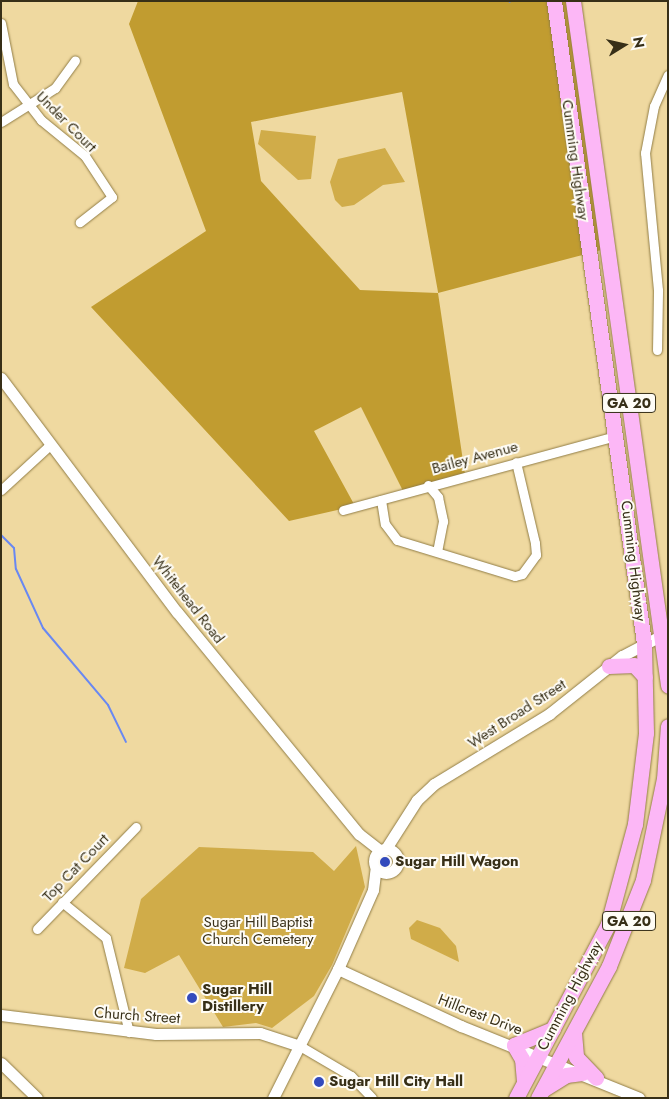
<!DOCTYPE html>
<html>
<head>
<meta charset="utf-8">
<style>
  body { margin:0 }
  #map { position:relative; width:669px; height:1099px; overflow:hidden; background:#efd9a0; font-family:Jost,sans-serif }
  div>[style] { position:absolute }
  .green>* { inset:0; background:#d0ac49 }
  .forest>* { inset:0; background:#c19c30 }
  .stream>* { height:2px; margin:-1px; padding:0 1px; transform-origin:1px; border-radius:1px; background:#6988f2 }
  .roads { filter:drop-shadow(0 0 1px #917d46) drop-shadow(0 0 1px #917d46) }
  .street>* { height:9px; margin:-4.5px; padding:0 4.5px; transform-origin:4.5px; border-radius:4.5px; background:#fff }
  .secondary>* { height:11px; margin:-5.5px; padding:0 5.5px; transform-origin:5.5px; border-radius:5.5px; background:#fff }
  .secondary>.ring { margin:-5.5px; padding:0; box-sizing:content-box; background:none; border:11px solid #fff; border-radius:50% }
  .highway>* { height:15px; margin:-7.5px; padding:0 7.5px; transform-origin:7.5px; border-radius:7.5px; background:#fcb7f6 }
  .dots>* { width:14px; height:14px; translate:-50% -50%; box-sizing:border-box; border:2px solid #fefcf6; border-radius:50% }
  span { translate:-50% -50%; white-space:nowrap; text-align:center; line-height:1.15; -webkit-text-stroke:4px #fefcf6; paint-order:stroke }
  .shield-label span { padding:1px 4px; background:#fefcf6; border:1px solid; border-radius:4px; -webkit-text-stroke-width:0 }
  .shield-label { font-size:14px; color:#372f17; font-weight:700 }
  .street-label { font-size:15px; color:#372f17 }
  .poi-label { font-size:15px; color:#372f17; font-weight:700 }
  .left { translate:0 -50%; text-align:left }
  .park-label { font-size:15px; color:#3c331c }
  .frame { position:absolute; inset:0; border:2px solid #372f17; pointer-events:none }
  .north { position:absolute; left:599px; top:20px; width:50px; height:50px; -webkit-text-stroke:4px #fefcf6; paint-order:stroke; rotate:80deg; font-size:14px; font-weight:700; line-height:20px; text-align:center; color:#372f17 }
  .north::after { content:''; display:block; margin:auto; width:18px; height:22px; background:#372f17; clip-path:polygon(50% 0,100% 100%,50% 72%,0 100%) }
</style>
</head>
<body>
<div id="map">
  <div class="green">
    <i style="clip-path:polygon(261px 130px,316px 136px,311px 179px,298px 180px,258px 144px)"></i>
    <i style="clip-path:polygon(385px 148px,405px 182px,383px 185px,354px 205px,342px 207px,335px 200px,330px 182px,338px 159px)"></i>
    <i style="clip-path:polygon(356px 846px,365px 887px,332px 965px,314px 996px,272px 1028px,256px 1023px,223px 1027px,179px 955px,145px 973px,124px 968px,141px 899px,199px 847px,313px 852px,334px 871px)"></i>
    <i style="clip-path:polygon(417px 920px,440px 928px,456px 946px,459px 962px,411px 939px,409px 928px)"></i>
  </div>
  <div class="forest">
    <i style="clip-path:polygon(evenodd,138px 1px,576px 1px,609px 248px,438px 293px,466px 481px,405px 495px,361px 407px,314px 431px,355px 506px,289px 521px,91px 307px,206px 231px,129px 24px,138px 1px,402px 92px,438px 292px,438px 293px,360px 290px,261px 181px,251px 122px,402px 92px)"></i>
  </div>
  <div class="stream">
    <i style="left:509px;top:1px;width:1px;rotate:45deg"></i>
    <i style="left:1px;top:535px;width:18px;rotate:45deg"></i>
    <i style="left:14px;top:548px;width:21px;rotate:85deg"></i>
    <i style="left:16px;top:569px;width:65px;rotate:65.4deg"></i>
    <i style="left:43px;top:628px;width:101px;rotate:49.8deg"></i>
    <i style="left:108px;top:705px;width:41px;rotate:64.1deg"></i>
  </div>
  <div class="roads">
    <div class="street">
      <i style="left:1px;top:23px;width:62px;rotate:78.9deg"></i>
      <i style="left:13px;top:84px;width:46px;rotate:52.1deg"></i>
      <i style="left:41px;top:120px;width:57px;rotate:39.3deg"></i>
      <i style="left:85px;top:156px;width:49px;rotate:56.6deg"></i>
      <i style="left:112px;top:197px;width:41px;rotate:142deg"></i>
      <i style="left:1px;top:122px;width:64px;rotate:-32.2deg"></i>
      <i style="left:55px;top:88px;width:34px;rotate:-54deg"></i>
      <i style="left:657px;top:350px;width:60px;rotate:-89deg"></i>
      <i style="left:658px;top:290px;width:138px;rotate:-95.4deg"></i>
      <i style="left:645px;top:153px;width:48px;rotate:-79.2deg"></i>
      <i style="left:654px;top:106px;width:34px;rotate:-66deg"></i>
      <i style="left:428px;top:485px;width:16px;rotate:50deg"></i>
      <i style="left:438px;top:497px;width:25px;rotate:78deg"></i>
      <i style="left:443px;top:521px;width:31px;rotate:101deg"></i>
      <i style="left:1px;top:490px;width:67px;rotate:-42.6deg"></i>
      <i style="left:381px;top:500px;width:24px;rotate:81deg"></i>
      <i style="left:385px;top:524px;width:20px;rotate:53deg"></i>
      <i style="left:397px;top:540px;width:123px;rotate:17deg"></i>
      <i style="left:515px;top:576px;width:7px;rotate:-16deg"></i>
      <i style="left:522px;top:574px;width:24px;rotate:-54deg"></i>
      <i style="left:536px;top:555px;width:12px;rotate:-95deg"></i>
      <i style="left:535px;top:543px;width:83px;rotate:-103.2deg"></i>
      <i style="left:343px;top:510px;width:282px;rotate:-15.2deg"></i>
      <i style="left:62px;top:902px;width:57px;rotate:39.3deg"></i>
      <i style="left:106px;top:938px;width:97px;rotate:76.3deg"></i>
      <i style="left:37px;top:929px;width:142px;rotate:-45.9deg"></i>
      <i style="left:300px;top:1046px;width:59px;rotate:30.5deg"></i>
      <i style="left:351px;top:1076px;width:30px;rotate:46deg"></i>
    </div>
    <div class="secondary">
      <i style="left:1px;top:378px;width:293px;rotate:53.1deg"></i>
      <i style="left:177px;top:612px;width:287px;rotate:50.7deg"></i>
      <i style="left:359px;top:834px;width:28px;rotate:38deg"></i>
      <i class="ring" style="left:374px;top:849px;width:13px;height:13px"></i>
      <i style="left:385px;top:850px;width:59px;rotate:-57.4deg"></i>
      <i style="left:417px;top:800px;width:23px;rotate:-43deg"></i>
      <i style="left:434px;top:784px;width:135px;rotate:-31.3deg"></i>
      <i style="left:549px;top:714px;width:93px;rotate:-38.5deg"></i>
      <i style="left:622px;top:656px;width:50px;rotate:-27.6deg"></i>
      <i style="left:338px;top:969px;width:136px;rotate:24.9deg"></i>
      <i style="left:461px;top:1026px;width:192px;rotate:22deg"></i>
      <i style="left:1px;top:1015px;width:156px;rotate:7deg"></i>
      <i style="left:156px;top:1034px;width:104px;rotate:-0.6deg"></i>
      <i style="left:260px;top:1033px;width:42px;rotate:18deg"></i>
      <i style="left:1px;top:1063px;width:50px;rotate:44.2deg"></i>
      <i style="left:273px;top:1098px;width:144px;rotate:-63.3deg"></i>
      <i style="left:338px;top:969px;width:86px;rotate:-66.1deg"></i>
      <i style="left:373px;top:890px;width:23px;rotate:-83deg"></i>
    </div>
    <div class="highway">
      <i style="left:573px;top:1px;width:691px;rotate:82.09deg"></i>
      <i style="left:609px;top:666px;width:25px;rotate:-2deg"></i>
      <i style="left:634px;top:665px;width:16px;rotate:47deg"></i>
      <i style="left:574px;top:1033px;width:24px;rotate:85deg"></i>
      <i style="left:576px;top:1057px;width:29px;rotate:46deg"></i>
      <i style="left:524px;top:1081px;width:22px;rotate:-95deg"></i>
      <i style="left:522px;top:1059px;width:16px;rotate:-120deg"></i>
      <i style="left:514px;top:1045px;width:42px;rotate:-22.3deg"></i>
      <i style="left:544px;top:1089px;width:26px;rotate:-32deg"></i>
      <i style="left:566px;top:1075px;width:16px;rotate:-7deg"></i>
      <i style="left:516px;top:1098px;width:197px;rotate:-62.1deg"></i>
      <i style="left:608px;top:924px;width:104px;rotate:-74.9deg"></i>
      <i style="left:635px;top:824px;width:92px;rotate:-83.1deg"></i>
      <i style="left:646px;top:733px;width:90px;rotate:-91.3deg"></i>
      <i style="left:644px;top:643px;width:648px;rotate:-97.98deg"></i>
      <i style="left:538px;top:1098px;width:150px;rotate:-61.7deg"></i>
      <i style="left:609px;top:966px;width:92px;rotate:-68.4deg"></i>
      <i style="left:643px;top:880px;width:103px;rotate:-78.3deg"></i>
      <i style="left:664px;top:779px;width:53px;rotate:-85.7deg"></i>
    </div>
  </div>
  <div class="dots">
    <i style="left:385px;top:862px;background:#334abc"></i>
    <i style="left:192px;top:998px;background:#334abc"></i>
    <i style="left:319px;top:1082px;background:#334abc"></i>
  </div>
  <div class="shield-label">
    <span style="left:629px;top:403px">GA 20</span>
    <span style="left:629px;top:921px">GA 20</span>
  </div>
  <div class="street-label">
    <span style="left:66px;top:122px;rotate:45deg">Under Court</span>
    <span style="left:575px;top:160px;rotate:82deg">Cumming Highway</span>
    <span style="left:475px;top:458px;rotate:-15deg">Bailey Avenue</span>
    <span style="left:633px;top:561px;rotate:83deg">Cumming Highway</span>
    <span style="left:188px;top:600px;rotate:52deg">Whitehead Road</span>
    <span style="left:517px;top:714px;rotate:-33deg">West Broad Street</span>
    <span style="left:76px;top:868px;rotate:-46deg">Top Cat Court</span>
    <span style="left:570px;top:996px;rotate:-62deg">Cumming Highway</span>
    <span style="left:480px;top:1015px;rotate:21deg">Hillcrest Drive</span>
    <span style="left:137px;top:1016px;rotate:4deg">Church Street</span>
  </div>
  <div class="poi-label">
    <span class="left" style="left:395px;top:862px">Sugar Hill Wagon</span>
    <span class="left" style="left:202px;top:998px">Sugar Hill<br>Distillery</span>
    <span class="left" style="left:329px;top:1082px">Sugar Hill City Hall</span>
  </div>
  <div class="park-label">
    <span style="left:258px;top:931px">Sugar Hill Baptist<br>Church Cemetery</span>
  </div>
  <div class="frame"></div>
  <div class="north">N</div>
</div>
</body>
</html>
